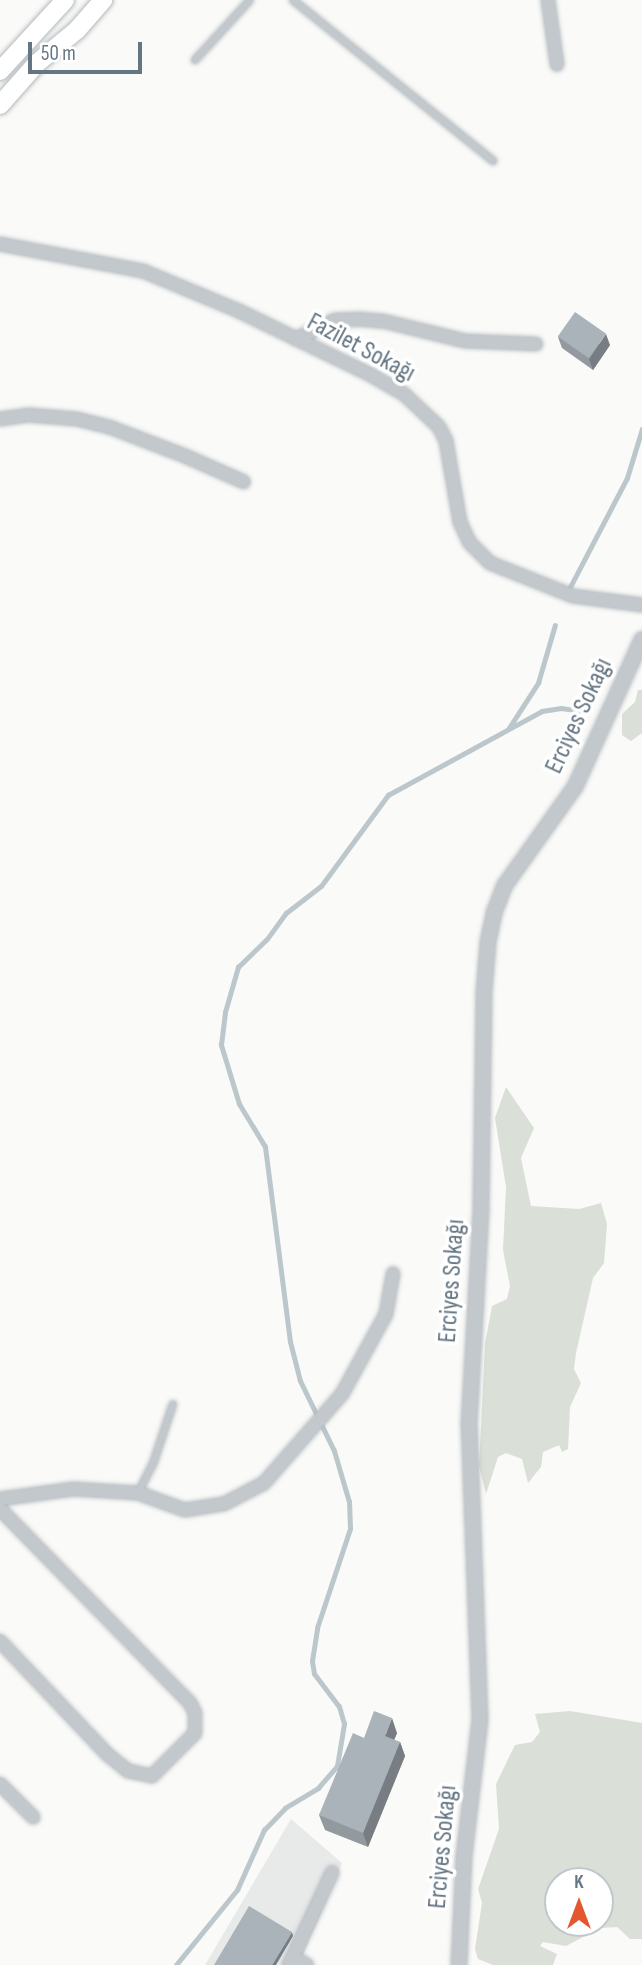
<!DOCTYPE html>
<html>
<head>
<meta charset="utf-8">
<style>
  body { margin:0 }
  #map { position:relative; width:642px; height:1965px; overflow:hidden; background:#fafaf8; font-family:"Sofia Sans Condensed",sans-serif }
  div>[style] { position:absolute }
  .built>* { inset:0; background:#e8e9e9 }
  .green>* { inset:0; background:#dadfd7 }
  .stream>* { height:4.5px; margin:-2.25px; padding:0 2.25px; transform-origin:2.25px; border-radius:2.25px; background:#bbc7cb }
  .roads { filter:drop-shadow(0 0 2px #b3babf) drop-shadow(0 0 2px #b3babf) }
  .service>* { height:6px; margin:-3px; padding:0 3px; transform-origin:3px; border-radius:3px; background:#c3c8cc }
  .minor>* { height:12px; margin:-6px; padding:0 6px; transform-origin:6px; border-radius:6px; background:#c3c8cc }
  .tertiary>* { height:14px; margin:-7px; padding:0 7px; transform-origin:7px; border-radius:7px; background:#c3c8cc }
  .secondary>* { height:18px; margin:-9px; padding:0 9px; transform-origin:9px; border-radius:9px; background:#fff }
  .wall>* { inset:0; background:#929a9f }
  .shaded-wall>* { inset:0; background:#777d82 }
  .building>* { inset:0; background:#aab3b9; transform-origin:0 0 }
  span { translate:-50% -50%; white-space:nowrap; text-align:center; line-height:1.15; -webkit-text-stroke:7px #fff; paint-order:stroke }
  .street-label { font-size:26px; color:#657683 }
  .north { position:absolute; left:544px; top:1867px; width:70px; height:70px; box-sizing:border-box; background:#fff; border:2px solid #c1c8cd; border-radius:50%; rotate:0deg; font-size:19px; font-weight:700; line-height:28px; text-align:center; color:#657683 }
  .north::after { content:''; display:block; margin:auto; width:24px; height:32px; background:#e4572e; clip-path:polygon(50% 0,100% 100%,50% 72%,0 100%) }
  .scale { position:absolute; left:28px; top:42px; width:114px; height:32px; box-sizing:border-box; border:4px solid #657683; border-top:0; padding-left:9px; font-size:21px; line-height:24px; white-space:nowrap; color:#657683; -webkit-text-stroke:5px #fff; paint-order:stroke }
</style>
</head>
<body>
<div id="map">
  <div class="built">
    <i style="clip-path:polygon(291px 1819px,342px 1863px,299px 1965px,205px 1965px)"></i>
  </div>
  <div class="green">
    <i style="clip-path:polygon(638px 690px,642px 690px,642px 733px,631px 741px,622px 735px,622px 714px,635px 702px)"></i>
    <i style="clip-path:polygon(506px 1087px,534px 1128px,521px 1158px,531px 1206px,579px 1209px,601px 1203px,607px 1224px,604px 1263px,593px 1278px,576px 1353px,574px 1369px,581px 1383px,570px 1407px,568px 1449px,562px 1452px,559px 1445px,543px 1452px,541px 1467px,528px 1483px,522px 1459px,506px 1453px,498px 1457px,486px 1494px,479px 1466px,485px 1344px,492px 1306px,507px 1299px,510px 1286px,503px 1250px,506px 1187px,495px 1118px)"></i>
    <i style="clip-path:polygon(evenodd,570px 1711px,642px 1723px,642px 1939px,630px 1939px,617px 1927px,600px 1928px,566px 1946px,543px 1942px,540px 1946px,557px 1954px,553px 1965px,493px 1965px,478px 1959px,475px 1949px,482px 1903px,478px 1889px,499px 1829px,496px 1784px,515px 1745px,532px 1742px,540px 1732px,535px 1714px,570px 1711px,558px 1881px,600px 1881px,600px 1923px,558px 1923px,558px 1881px)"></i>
  </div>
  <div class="stream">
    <i style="left:569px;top:589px;width:125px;rotate:-62.4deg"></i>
    <i style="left:627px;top:478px;width:51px;rotate:-73deg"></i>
    <i style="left:509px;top:728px;width:54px;rotate:-57.2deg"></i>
    <i style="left:538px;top:683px;width:60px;rotate:-73.7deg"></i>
    <i style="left:176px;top:1965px;width:97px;rotate:-50.9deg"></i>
    <i style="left:237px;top:1890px;width:66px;rotate:-65.8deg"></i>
    <i style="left:264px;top:1830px;width:30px;rotate:-46deg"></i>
    <i style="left:285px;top:1808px;width:39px;rotate:-31deg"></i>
    <i style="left:318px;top:1788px;width:29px;rotate:-49deg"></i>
    <i style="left:337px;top:1766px;width:43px;rotate:-80.5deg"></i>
    <i style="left:344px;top:1724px;width:18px;rotate:-106deg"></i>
    <i style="left:339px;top:1707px;width:41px;rotate:-127.1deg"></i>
    <i style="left:314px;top:1674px;width:13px;rotate:-99deg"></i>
    <i style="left:312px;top:1661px;width:33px;rotate:-81deg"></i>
    <i style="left:317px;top:1628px;width:104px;rotate:-71.6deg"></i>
    <i style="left:350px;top:1529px;width:27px;rotate:-92deg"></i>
    <i style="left:349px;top:1502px;width:53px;rotate:-106.4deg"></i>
    <i style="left:334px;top:1451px;width:78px;rotate:-115.9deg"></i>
    <i style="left:300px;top:1381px;width:40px;rotate:-104.4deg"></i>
    <i style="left:290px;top:1342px;width:197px;rotate:-97.3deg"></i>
    <i style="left:265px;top:1147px;width:50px;rotate:-121.2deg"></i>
    <i style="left:239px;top:1104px;width:62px;rotate:-107deg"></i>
    <i style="left:221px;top:1045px;width:33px;rotate:-83deg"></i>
    <i style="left:225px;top:1012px;width:47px;rotate:-73.9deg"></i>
    <i style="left:238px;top:967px;width:40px;rotate:-44deg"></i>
    <i style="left:267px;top:939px;width:32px;rotate:-54deg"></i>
    <i style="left:286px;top:913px;width:44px;rotate:-37.6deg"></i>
    <i style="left:321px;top:886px;width:113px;rotate:-53.6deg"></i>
    <i style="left:388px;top:795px;width:175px;rotate:-28.6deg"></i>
    <i style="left:542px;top:711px;width:19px;rotate:-9deg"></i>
    <i style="left:561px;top:708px;width:22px;rotate:8deg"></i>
  </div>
  <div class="roads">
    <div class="service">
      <i style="left:293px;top:0;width:257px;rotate:38.8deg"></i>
      <i style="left:195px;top:60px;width:81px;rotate:-47.5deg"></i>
      <i style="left:138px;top:1493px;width:33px;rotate:-63deg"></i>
      <i style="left:153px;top:1464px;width:63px;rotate:-71.6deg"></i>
    </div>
    <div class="minor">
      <i style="left:548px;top:0;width:65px;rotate:82deg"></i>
      <i style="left:0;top:244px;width:146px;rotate:10.7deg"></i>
      <i style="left:143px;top:271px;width:104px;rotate:22.6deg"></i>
      <i style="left:239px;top:311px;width:147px;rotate:25.9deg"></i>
      <i style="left:371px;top:375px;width:39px;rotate:30deg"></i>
      <i style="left:405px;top:395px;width:47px;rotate:43.3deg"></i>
      <i style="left:439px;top:427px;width:16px;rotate:63deg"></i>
      <i style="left:446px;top:441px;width:82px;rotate:80.2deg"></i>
      <i style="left:460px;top:522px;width:23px;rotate:65deg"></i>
      <i style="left:470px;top:543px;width:28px;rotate:45deg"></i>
      <i style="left:490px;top:563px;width:89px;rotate:21.7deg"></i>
      <i style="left:573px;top:596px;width:70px;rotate:7.4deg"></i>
      <i style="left:296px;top:339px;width:43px;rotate:-26deg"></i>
      <i style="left:335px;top:320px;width:23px;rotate:-2deg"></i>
      <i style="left:358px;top:319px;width:25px;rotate:5deg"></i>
      <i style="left:383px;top:321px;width:84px;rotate:13.7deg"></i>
      <i style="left:465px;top:341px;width:71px;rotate:2.4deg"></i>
      <i style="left:0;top:419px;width:28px;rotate:-8deg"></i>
      <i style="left:28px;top:415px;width:49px;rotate:4.7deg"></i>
      <i style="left:77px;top:419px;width:36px;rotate:14deg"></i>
      <i style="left:112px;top:428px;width:78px;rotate:21deg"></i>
      <i style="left:185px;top:456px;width:64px;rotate:23.8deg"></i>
      <i style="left:0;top:1499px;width:74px;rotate:-7.8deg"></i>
      <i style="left:73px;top:1489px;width:65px;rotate:3.5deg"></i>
      <i style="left:138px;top:1493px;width:50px;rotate:19.9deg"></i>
      <i style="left:185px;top:1510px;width:39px;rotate:-9deg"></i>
      <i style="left:224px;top:1504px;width:45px;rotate:-27.7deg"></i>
      <i style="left:264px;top:1483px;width:118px;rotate:-48.8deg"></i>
      <i style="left:342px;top:1394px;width:91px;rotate:-61.2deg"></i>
      <i style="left:386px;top:1314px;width:41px;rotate:-80.1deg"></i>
      <i style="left:0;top:1509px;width:272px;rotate:45.6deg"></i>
      <i style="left:190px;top:1703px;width:11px;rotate:63deg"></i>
      <i style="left:195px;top:1713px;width:20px;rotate:90deg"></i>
      <i style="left:195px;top:1733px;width:61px;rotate:135deg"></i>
      <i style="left:152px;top:1776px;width:25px;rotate:-168deg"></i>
      <i style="left:128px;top:1771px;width:26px;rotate:-141deg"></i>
      <i style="left:108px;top:1755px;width:157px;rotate:-133.5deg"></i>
      <i style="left:0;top:1784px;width:47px;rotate:45deg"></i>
      <i style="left:293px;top:1957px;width:16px;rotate:30deg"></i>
      <i style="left:289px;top:1965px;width:102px;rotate:-64.9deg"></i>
    </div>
    <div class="tertiary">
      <i style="left:459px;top:1965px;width:109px;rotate:-87.4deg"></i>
      <i style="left:464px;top:1856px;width:137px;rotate:-83.3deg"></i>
      <i style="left:480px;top:1720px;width:295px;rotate:-92.1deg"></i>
      <i style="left:469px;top:1425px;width:216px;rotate:-86.8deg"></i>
      <i style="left:481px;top:1209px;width:217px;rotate:-89.2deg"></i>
      <i style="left:484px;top:992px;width:50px;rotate:-85.4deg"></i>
      <i style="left:488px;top:942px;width:30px;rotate:-78deg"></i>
      <i style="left:494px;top:913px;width:30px;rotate:-69deg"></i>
      <i style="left:505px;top:885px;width:120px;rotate:-54.5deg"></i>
      <i style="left:575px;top:787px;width:162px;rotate:-65.6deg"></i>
    </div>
    <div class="secondary">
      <i style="left:0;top:71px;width:96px;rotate:-47.5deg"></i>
      <i style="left:0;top:105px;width:56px;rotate:-48.6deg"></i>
      <i style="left:37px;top:63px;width:52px;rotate:-39.5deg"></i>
      <i style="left:77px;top:30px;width:40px;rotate:-49deg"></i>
    </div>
  </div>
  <div class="wall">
    <i style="clip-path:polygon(558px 337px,610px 345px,593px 370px,562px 348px)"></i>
    <i style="clip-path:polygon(397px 1733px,394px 1740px,400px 1742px,405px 1756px,368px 1847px,325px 1830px,319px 1815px,364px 1738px)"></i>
  </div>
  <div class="shaded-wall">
    <i style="clip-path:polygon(606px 334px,610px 345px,593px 370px,589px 359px)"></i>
    <i style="clip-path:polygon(392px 1718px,397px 1733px,390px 1750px,385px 1736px)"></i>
    <i style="clip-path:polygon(400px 1742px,405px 1756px,368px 1847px,363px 1833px)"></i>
    <i style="clip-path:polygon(292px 1932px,293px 1936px,276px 1965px,272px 1965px)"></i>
  </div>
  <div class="building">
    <i style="left:575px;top:312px;width:38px;height:30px;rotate:35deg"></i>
    <i style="clip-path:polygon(374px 1711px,392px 1718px,385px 1736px,400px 1742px,363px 1833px,319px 1815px,353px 1733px,364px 1738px)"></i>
    <i style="clip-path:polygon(249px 1906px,292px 1932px,272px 1965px,214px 1965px)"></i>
  </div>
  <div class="street-label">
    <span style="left:361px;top:348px;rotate:28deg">Fazilet Sokağı</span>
    <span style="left:579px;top:716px;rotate:-65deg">Erciyes Sokağı</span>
    <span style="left:452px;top:1281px;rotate:-86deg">Erciyes Sokağı</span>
    <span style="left:443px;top:1847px;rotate:-85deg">Erciyes Sokağı</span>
  </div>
  <div class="north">K</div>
  <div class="scale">50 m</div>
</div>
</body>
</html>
